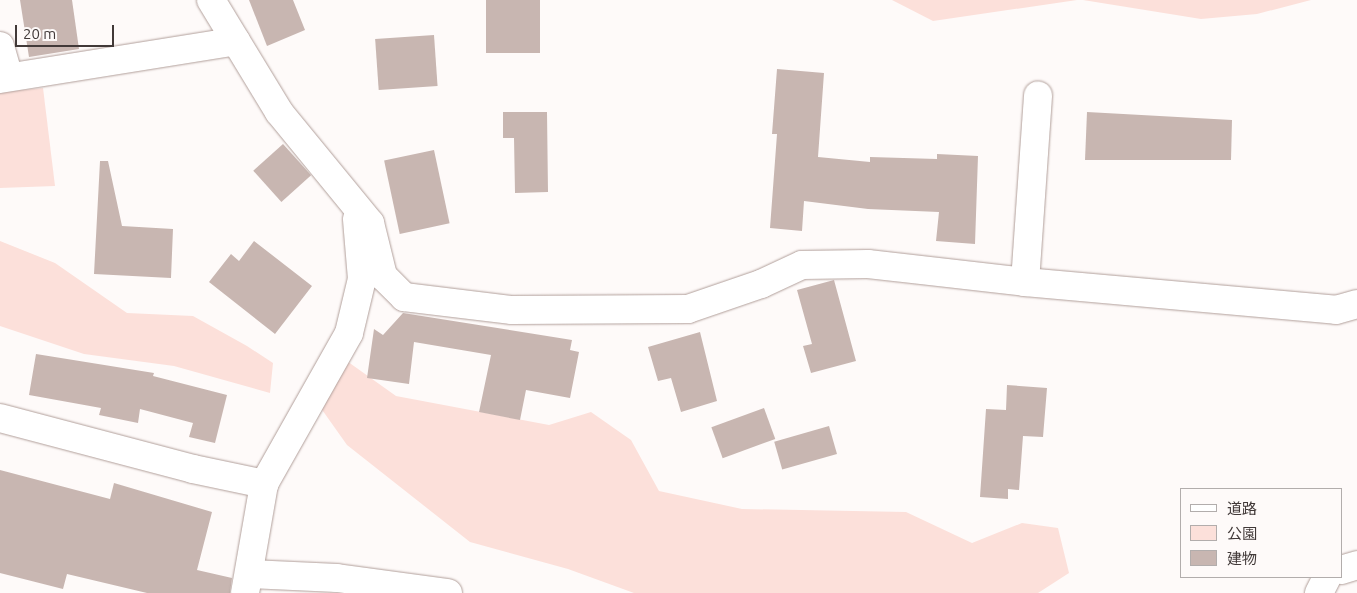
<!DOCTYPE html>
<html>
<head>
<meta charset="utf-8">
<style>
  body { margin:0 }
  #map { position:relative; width:1357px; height:593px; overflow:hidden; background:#fefaf9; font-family:Ubuntu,"Noto Sans JP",sans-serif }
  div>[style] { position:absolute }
  .green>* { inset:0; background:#fce0da }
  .building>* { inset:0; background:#c8b6b1; transform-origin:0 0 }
  .roads { filter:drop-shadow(0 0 1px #b19f9a) drop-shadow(0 0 1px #b19f9a) }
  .minor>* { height:28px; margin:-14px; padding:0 14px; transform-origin:14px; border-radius:14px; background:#fff }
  span { translate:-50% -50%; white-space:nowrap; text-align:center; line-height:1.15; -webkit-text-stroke:4px #fefaf9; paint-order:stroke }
  .legend { position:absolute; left:1180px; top:488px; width:162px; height:90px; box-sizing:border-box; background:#fefaf9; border:1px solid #b2adac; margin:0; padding:6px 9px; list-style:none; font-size:15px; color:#413938 }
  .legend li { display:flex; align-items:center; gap:10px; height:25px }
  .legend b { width:25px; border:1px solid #b2adac }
  .scale { position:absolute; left:15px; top:25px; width:99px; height:22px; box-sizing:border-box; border:2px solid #413938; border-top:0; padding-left:6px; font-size:15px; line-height:18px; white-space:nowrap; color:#413938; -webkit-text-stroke:4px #fefaf9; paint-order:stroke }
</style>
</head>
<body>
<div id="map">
  <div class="green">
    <i style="clip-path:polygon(892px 0,1077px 0,933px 21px)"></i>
    <i style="clip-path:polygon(1083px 0,1311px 0,1257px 14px,1201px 19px)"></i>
    <i style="clip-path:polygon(43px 88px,55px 186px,0 188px,0 92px)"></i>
    <i style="clip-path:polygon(0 241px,55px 263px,127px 313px,193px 316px,247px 346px,273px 363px,270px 393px,174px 366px,84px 354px,0 326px)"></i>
    <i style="clip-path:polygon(337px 354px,396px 396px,549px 425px,591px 412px,631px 440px,659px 491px,742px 509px,906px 512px,972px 543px,1022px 523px,1058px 528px,1069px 573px,1038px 593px,634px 593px,568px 569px,470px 542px,347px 445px,313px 397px)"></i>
  </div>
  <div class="building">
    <i style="clip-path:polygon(20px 0,72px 0,79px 49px,29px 57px)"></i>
    <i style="clip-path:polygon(249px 0,293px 0,305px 30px,267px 46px)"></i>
    <i style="left:486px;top:0;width:54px;height:53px"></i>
    <i style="left:434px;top:35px;width:51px;height:59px;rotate:86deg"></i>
    <i style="clip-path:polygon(777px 69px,824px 73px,818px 157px,870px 162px,870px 157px,937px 159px,937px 154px,978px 156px,975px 244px,936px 241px,939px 212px,868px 209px,804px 201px,802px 231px,770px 228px,777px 134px,772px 134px)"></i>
    <i style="clip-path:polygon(503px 112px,547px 112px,548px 192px,515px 193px,514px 138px,503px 138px)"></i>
    <i style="clip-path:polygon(1087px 112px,1232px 120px,1231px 160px,1085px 160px)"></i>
    <i style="left:283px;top:144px;width:42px;height:40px;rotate:48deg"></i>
    <i style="left:434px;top:150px;width:75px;height:51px;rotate:78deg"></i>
    <i style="clip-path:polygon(100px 161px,108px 161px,122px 226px,173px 229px,171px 278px,94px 274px)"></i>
    <i style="clip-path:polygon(254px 241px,312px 286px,275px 334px,209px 282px,231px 254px,239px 261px)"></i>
    <i style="clip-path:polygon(834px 280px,856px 361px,811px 373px,803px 346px,812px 344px,797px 290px)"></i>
    <i style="clip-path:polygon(403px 313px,572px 340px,570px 350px,579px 352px,570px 398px,526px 390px,520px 420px,479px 412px,491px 355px,414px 342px,409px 384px,367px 378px,374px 329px,383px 335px)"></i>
    <i style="clip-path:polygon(700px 332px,717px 401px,681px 412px,671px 378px,658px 381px,648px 347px)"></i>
    <i style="clip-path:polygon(36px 354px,154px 373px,153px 376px,227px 395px,215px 443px,189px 437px,193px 423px,140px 409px,138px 423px,99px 415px,101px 408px,29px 395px)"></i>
    <i style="clip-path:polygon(1007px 385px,1047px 388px,1043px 437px,1023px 436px,1019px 490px,1008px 489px,1008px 499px,980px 497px,986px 409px,1006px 410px)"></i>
    <i style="left:764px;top:408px;width:33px;height:56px;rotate:70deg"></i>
    <i style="left:829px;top:426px;width:29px;height:57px;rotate:74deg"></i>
    <i style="clip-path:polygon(0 470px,110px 499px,114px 483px,212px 512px,197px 570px,232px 578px,230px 593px,147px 593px,67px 574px,63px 589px,0 573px)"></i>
  </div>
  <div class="roads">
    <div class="minor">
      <i style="left:211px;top:0;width:131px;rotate:58.7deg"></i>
      <i style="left:279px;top:112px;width:144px;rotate:50.7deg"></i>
      <i style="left:370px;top:223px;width:55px;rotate:76.2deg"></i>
      <i style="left:383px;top:276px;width:30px;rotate:45deg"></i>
      <i style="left:404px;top:297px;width:109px;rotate:6.9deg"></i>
      <i style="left:512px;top:310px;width:176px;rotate:-0.3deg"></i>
      <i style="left:688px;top:309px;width:77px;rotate:-18.9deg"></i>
      <i style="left:761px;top:284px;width:45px;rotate:-24.9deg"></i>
      <i style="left:802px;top:265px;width:66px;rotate:-0.9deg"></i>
      <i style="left:868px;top:264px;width:158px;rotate:6.5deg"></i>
      <i style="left:1025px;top:282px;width:312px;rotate:5.1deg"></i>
      <i style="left:1336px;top:310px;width:22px;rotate:-16deg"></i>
      <i style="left:0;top:46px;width:32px;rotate:74deg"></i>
      <i style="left:0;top:79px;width:239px;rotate:-9.1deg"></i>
      <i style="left:1025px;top:282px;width:187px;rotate:-86deg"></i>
      <i style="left:0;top:418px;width:200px;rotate:14.8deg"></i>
      <i style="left:193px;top:469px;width:73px;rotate:11.9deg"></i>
      <i style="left:1341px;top:570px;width:17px;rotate:-17deg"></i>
      <i style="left:250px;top:574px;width:87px;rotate:2.6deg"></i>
      <i style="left:337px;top:578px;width:112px;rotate:7.7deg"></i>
      <i style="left:245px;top:593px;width:111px;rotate:-80.1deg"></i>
      <i style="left:264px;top:484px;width:173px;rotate:-60.6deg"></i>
      <i style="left:349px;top:333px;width:56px;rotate:-76.5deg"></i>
      <i style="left:362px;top:279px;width:60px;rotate:-94.8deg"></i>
      <i style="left:1319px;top:593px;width:18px;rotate:-63deg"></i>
    </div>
  </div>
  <ul class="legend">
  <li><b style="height:6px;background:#fff"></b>道路</li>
  <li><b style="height:14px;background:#fce0da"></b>公園</li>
  <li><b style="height:14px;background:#c8b6b1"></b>建物</li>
  </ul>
  <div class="scale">20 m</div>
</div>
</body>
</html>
